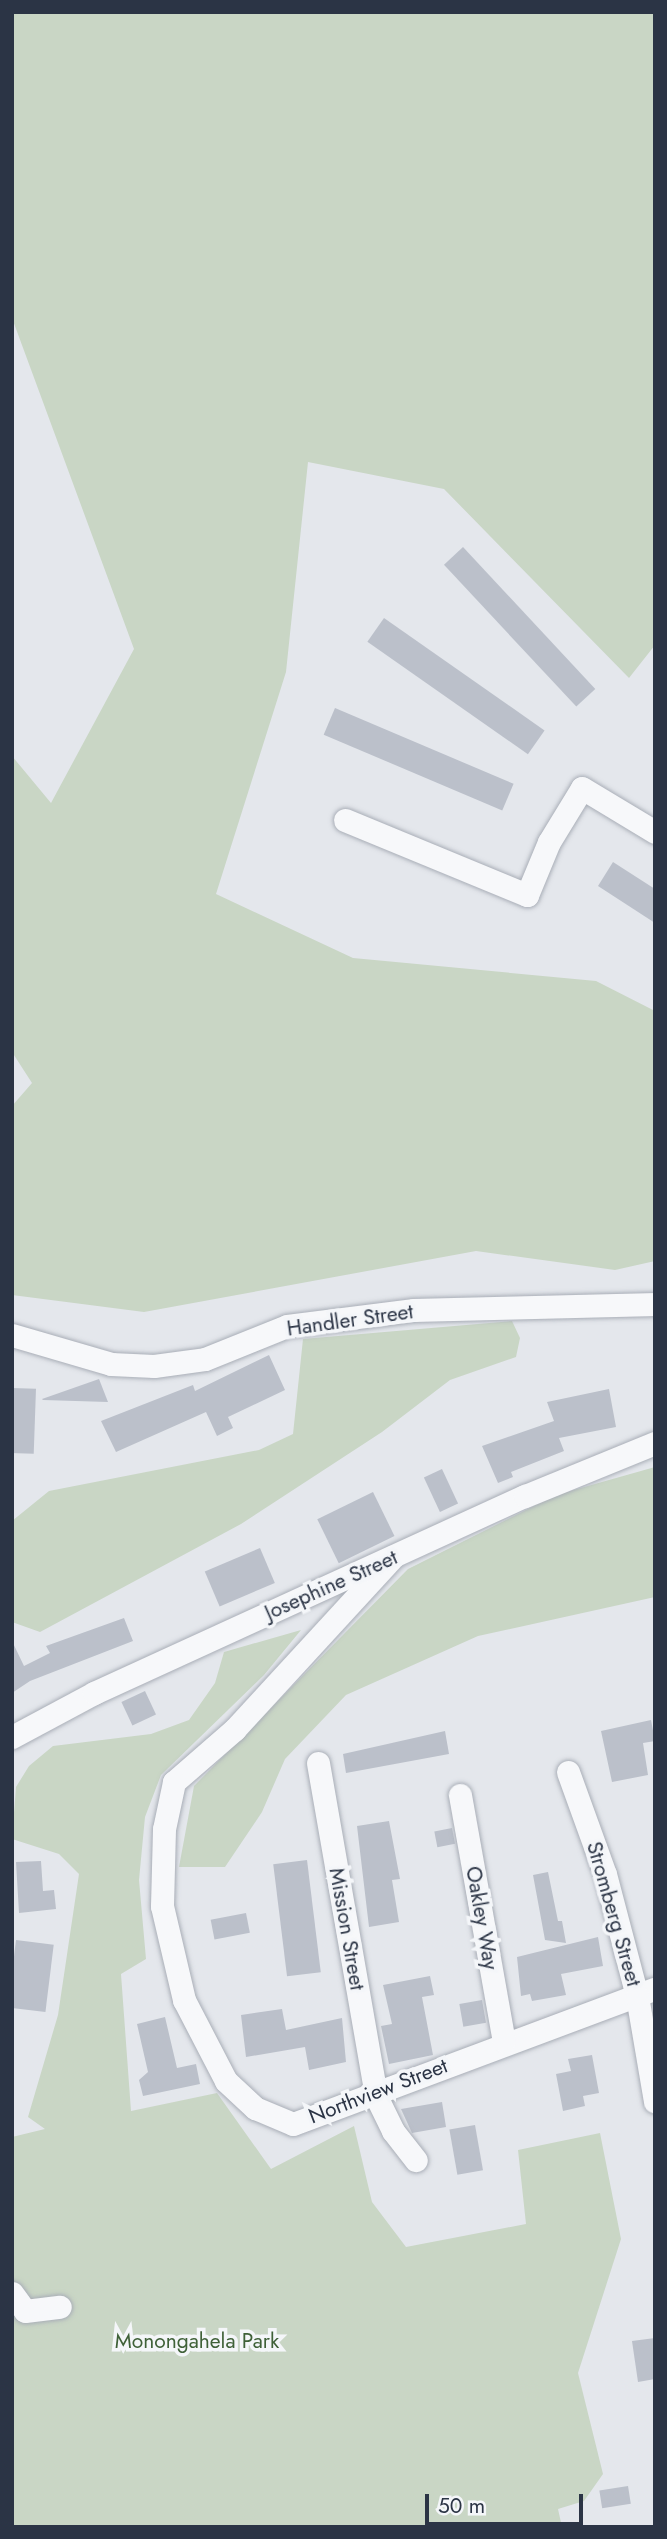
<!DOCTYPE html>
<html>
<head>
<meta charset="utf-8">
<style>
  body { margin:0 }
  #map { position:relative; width:667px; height:2539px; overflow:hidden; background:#e4e7ec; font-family:Jost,sans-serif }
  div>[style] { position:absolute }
  .green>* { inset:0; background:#c9d6c5 }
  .building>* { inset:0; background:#bbc0ca; transform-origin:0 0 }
  .roads { filter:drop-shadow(0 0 2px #a9aeb7) drop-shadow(0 0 2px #a9aeb7) }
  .minor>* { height:23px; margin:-11.5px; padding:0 11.5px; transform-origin:11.5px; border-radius:11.5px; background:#f7f8fa }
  span { translate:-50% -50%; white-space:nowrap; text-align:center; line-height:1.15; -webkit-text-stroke:7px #f4f6f9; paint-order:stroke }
  .street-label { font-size:21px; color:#2b3445 }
  .park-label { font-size:21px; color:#3f6138 }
  .frame { position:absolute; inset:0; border:14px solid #2b3445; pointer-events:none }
  .scale { position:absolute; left:425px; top:2494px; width:158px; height:32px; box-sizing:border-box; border:4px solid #2b3445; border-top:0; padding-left:9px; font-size:21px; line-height:24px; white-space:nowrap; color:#2b3445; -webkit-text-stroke:5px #f4f6f9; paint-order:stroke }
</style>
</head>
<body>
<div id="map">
  <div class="green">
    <i style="clip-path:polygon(12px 12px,655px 12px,655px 645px,629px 678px,444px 489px,308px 462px,286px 672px,216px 894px,353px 958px,596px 981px,655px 1011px,655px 1261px,615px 1270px,476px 1251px,144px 1312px,12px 1295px,12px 1106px,32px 1083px,12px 1052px,12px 756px,51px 803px,134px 649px,12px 318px)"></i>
    <i style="clip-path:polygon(512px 1321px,520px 1338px,516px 1357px,450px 1380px,382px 1432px,241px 1524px,40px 1632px,12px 1622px,12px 1521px,49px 1491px,259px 1450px,293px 1434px,303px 1339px)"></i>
    <i style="clip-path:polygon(655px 1467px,655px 1597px,478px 1636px,346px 1695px,285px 1759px,262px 1812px,225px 1867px,179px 1867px,194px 1786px,408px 1569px,556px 1495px)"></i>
    <i style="clip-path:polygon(301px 1630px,264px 1675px,161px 1775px,145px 1817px,139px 1880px,146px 1959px,121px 1974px,131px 2111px,217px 2093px,271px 2169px,354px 2126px,372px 2202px,406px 2247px,526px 2224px,518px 2150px,600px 2133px,621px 2239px,578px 2373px,603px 2474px,584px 2501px,558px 2509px,562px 2527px,12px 2527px,12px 2137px,45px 2129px,28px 2117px,58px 2015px,79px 1874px,59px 1854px,12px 1839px,16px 1787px,29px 1766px,53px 1746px,151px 1734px,189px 1720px,215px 1683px,224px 1652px)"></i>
  </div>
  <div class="building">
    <i style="left:463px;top:547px;width:194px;height:26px;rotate:47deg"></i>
    <i style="left:384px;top:618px;width:196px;height:29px;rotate:35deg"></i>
    <i style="left:335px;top:708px;width:194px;height:29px;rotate:23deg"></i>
    <i style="clip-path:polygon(613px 862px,655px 889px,655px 923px,598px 886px)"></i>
    <i style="clip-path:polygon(269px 1355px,285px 1390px,228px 1417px,233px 1428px,217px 1436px,206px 1412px,116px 1452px,101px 1421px,193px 1385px,195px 1391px)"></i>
    <i style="clip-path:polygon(99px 1379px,108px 1402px,43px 1400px,42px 1399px)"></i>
    <i style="left:12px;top:1388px;width:24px;height:65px;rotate:2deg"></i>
    <i style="clip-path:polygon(609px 1389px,616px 1427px,559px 1438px,564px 1451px,511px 1472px,513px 1477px,498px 1483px,482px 1446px,554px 1421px,547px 1402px)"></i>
    <i style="left:442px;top:1469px;width:38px;height:20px;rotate:65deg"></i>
    <i style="left:373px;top:1492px;width:49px;height:62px;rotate:64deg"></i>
    <i style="left:260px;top:1548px;width:38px;height:60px;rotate:67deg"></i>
    <i style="clip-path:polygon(124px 1618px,133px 1641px,30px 1681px,12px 1693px,12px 1641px,24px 1666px,50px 1653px,46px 1646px)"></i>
    <i style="left:145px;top:1691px;width:26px;height:26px;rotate:65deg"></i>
    <i style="clip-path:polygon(651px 1720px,655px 1741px,643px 1743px,648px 1775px,612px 1782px,601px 1731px)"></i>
    <i style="clip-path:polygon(445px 1731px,449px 1754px,346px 1773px,343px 1754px)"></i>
    <i style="clip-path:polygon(389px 1821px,400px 1879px,392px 1880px,399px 1922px,369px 1927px,357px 1826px)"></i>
    <i style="left:452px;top:1828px;width:16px;height:18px;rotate:79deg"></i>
    <i style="left:307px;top:1860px;width:113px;height:34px;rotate:83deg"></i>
    <i style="clip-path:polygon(41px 1861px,43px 1891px,54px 1890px,56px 1909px,19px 1913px,16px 1862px)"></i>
    <i style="clip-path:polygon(548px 1872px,558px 1921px,562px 1921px,566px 1943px,545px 1940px,533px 1875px)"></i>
    <i style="left:246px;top:1913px;width:20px;height:36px;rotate:79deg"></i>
    <i style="clip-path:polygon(598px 1937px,603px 1966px,561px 1974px,566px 1995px,532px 2001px,530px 1994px,521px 1996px,517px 1957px)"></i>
    <i style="left:16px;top:1940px;width:38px;height:68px;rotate:7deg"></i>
    <i style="clip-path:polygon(430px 1976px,434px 1995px,422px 1997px,433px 2055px,389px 2064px,381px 2026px,392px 2024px,383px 1985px)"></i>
    <i style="left:482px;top:2000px;width:23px;height:23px;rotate:80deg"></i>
    <i style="clip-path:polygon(282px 2009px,286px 2030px,342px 2018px,346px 2062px,309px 2070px,305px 2047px,246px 2057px,241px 2015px)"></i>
    <i style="clip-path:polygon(165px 2017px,177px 2068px,196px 2064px,200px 2084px,143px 2096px,139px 2080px,148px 2072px,137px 2024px)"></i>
    <i style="clip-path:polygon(592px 2055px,599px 2093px,583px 2096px,585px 2106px,563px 2111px,556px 2074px,571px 2071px,568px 2059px)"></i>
    <i style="clip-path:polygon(442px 2102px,446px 2127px,412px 2133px,401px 2109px)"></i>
    <i style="left:475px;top:2125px;width:46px;height:26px;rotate:80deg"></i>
    <i style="clip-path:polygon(655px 2338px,655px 2379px,638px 2382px,632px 2341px)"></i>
    <i style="left:628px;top:2486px;width:18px;height:29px;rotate:81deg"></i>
  </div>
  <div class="roads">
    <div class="minor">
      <i style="left:345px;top:820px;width:197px;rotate:22.4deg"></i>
      <i style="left:527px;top:895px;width:57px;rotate:-67.5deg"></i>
      <i style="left:549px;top:842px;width:63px;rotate:-58.6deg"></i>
      <i style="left:582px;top:788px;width:85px;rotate:31.1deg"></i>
      <i style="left:12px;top:1335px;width:103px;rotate:16.3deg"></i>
      <i style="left:111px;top:1364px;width:43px;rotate:2.7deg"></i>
      <i style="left:154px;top:1366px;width:51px;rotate:-7.8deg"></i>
      <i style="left:205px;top:1359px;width:88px;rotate:-21.9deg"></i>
      <i style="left:287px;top:1326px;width:128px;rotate:-7.2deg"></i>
      <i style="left:414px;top:1310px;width:241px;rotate:-1.4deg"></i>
      <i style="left:393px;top:1557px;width:234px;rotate:132.6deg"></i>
      <i style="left:235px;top:1729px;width:81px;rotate:139deg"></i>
      <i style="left:174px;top:1782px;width:48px;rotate:102deg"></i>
      <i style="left:164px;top:1829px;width:77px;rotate:91.5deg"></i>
      <i style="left:162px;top:1906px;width:97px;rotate:76.8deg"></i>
      <i style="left:184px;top:2000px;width:91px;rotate:62.6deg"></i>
      <i style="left:226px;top:2081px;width:40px;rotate:43deg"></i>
      <i style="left:255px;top:2108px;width:41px;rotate:22.8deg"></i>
      <i style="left:293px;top:2124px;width:386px;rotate:-20.5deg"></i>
      <i style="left:12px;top:1737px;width:93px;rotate:-28.2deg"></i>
      <i style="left:94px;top:1693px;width:474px;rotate:-24.6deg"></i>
      <i style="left:525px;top:1496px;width:140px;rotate:-22.2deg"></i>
      <i style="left:318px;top:1763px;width:338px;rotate:80.1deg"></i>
      <i style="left:376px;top:2096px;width:39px;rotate:64deg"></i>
      <i style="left:393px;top:2131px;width:37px;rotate:52deg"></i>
      <i style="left:568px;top:1772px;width:109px;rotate:70.1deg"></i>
      <i style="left:605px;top:1874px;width:126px;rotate:75.3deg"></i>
      <i style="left:637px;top:1996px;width:107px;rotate:80.3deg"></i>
      <i style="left:460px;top:1795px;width:250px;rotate:79.9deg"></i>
      <i style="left:12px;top:2293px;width:22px;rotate:54deg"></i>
      <i style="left:25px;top:2311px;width:35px;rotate:-7deg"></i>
    </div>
  </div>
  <div class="street-label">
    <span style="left:350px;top:1320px;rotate:-8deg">Handler Street</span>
    <span style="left:331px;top:1585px;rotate:-24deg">Josephine Street</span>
    <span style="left:614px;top:1914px;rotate:74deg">Stromberg Street</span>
    <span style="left:482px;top:1918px;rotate:80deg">Oakley Way</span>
    <span style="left:347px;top:1929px;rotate:80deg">Mission Street</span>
    <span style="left:378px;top:2091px;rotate:-21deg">Northview Street</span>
  </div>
  <div class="park-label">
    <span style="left:197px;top:2341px">Monongahela Park</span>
  </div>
  <div class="frame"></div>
  <div class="scale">50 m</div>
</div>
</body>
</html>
